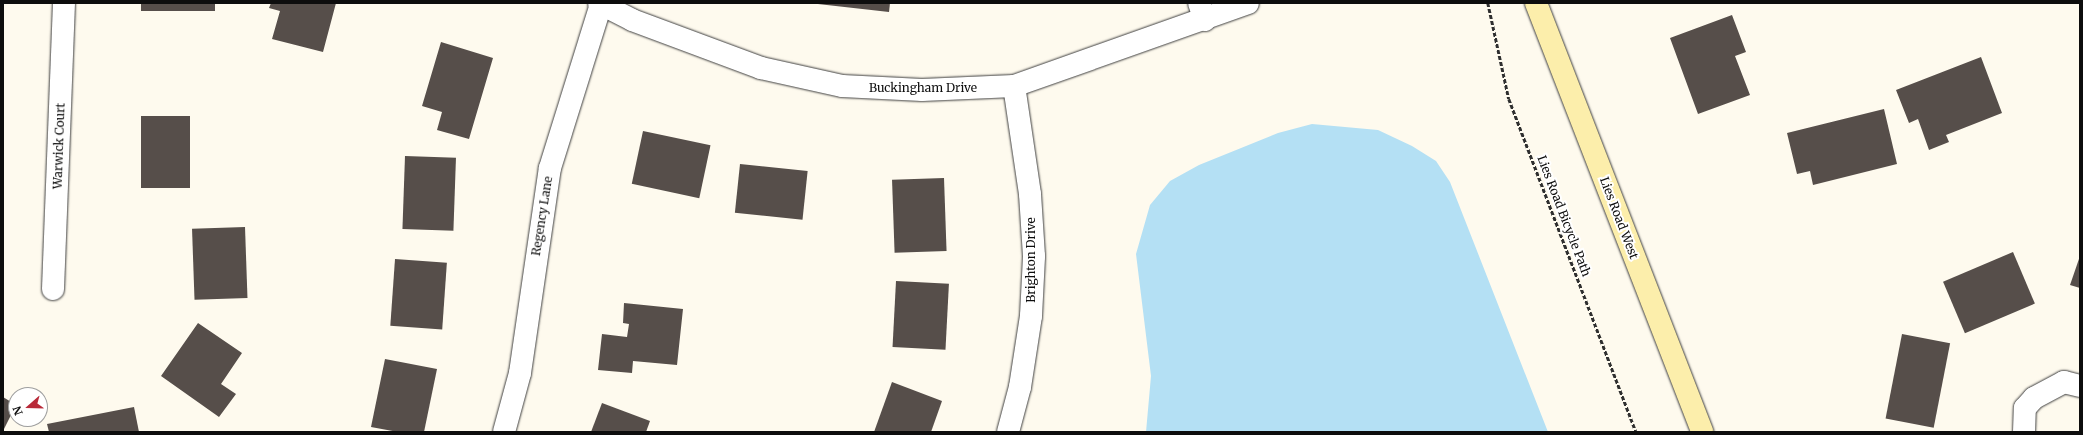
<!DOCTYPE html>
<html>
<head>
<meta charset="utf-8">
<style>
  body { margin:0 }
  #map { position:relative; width:2083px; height:435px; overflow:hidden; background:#fefaee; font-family:Merriweather,serif }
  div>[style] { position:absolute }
  .water>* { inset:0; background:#b4e0f4 }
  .building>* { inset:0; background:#564e4a; transform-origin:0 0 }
  .path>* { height:2.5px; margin-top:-1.25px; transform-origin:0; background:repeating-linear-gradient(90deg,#2f2f2f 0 4px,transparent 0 6px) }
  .roads { filter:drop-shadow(0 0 1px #404040) drop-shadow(0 0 1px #404040) }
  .street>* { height:22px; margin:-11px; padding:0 11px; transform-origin:11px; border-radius:11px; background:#fff }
  .secondary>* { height:22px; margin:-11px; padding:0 11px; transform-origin:11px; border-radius:11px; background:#fceeab }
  span { translate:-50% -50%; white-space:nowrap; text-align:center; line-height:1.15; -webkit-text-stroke:4px #fff; paint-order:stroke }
  .street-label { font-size:12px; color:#0d0d0d }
  .frame { position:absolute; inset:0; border:4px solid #0d0d0d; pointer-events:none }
  .north { position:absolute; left:8px; top:387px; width:40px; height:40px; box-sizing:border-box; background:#fff; border:1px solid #9e9e9e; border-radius:50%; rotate:250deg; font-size:11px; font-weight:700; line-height:16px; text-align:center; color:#0d0d0d }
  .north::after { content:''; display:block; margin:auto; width:14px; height:18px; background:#b92a39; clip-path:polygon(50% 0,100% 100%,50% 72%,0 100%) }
</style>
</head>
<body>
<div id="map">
  <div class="water">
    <i style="clip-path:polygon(1312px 124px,1378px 130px,1412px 146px,1436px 161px,1450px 182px,1548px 432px,1146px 432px,1151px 376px,1136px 254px,1150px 205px,1170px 181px,1199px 165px,1278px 133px)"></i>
  </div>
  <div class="building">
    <i style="left:141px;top:3px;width:74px;height:8px"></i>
    <i style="clip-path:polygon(271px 3px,336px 3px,323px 52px,272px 39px,280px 11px,269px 8px)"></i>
    <i style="clip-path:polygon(809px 3px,890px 3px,889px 12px)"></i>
    <i style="clip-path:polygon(1732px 15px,1746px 52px,1735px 56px,1750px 95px,1698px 114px,1670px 38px)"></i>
    <i style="clip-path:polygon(441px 42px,493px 58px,469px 139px,437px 130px,442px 112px,422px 106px)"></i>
    <i style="clip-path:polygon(1981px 57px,2002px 113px,1946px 135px,1949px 142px,1929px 150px,1918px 119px,1909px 123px,1896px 90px)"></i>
    <i style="clip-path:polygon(1884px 109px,1897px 164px,1813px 185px,1810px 171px,1797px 174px,1787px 133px)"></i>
    <i style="left:141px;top:116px;width:49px;height:72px"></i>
    <i style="left:643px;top:131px;width:69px;height:54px;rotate:12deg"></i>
    <i style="left:405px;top:156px;width:51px;height:73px;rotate:2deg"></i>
    <i style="left:740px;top:164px;width:68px;height:49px;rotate:6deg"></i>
    <i style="left:944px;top:178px;width:73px;height:52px;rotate:88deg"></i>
    <i style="left:245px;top:227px;width:71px;height:53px;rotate:88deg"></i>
    <i style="left:2013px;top:252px;width:56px;height:76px;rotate:67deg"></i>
    <i style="clip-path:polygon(2080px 256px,2080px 288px,2070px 285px)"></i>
    <i style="left:395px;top:259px;width:52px;height:67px;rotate:4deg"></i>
    <i style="left:896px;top:281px;width:53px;height:66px;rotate:3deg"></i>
    <i style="clip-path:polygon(624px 303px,683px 309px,677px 365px,633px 361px,632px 373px,598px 370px,602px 334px,627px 337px,629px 324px,623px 323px)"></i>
    <i style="clip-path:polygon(198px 323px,242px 353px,221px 384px,236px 394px,219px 417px,161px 376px)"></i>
    <i style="left:1902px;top:334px;width:49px;height:86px;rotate:11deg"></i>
    <i style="clip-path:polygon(385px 359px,437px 369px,424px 432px,398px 432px,371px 427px)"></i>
    <i style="clip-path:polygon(892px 382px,942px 401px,931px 432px,874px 432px)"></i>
    <i style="clip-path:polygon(3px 397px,16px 405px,3px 431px)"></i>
    <i style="clip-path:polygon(602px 403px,650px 421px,646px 432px,591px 432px)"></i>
    <i style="clip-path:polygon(134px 407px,139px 432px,49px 432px,47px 424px)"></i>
  </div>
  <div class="path">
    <i style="left:1488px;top:3px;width:98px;rotate:77.7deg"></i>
    <i style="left:1509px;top:99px;width:356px;rotate:69.1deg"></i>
  </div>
  <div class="roads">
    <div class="street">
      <i style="left:599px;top:3px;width:37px;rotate:27deg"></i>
      <i style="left:632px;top:20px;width:138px;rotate:20.4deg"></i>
      <i style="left:761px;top:68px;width:83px;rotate:12.5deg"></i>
      <i style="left:842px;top:86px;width:80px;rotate:2.9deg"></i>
      <i style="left:922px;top:90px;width:92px;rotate:-2.5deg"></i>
      <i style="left:1014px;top:86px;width:248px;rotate:-19.5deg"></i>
      <i style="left:1199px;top:3px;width:18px;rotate:71deg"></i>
      <i style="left:53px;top:289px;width:286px;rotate:-87.8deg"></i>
      <i style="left:504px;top:432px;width:61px;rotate:-74.8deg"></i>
      <i style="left:520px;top:373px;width:207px;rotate:-81.7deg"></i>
      <i style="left:550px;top:168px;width:172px;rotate:-72.7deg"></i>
      <i style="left:1008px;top:432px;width:47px;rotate:-75.1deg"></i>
      <i style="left:1020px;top:387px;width:72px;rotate:-81.2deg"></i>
      <i style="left:1031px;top:316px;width:60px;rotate:-87.1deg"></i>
      <i style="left:1034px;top:256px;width:62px;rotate:-93.7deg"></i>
      <i style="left:1030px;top:194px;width:109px;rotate:-98.4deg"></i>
      <i style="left:2024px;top:432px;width:24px;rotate:-88deg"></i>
      <i style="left:2025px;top:408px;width:13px;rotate:-48deg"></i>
      <i style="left:2034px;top:398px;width:34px;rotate:-28deg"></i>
      <i style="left:2064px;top:382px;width:16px;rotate:14deg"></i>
    </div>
    <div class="secondary">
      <i style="left:1536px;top:3px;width:460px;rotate:68.8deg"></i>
    </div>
  </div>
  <div class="street-label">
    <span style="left:923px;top:88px">Buckingham Drive</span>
    <span style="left:59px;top:146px;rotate:-88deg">Warwick Court</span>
    <span style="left:542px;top:216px;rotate:-81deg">Regency Lane</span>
    <span style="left:1564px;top:216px;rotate:69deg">Lies Road Bicycle Path</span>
    <span style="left:1619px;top:218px;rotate:69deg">Lies Road West</span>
    <span style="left:1031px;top:260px;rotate:-90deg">Brighton Drive</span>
  </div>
  <div class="frame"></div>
  <div class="north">N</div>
</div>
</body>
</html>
